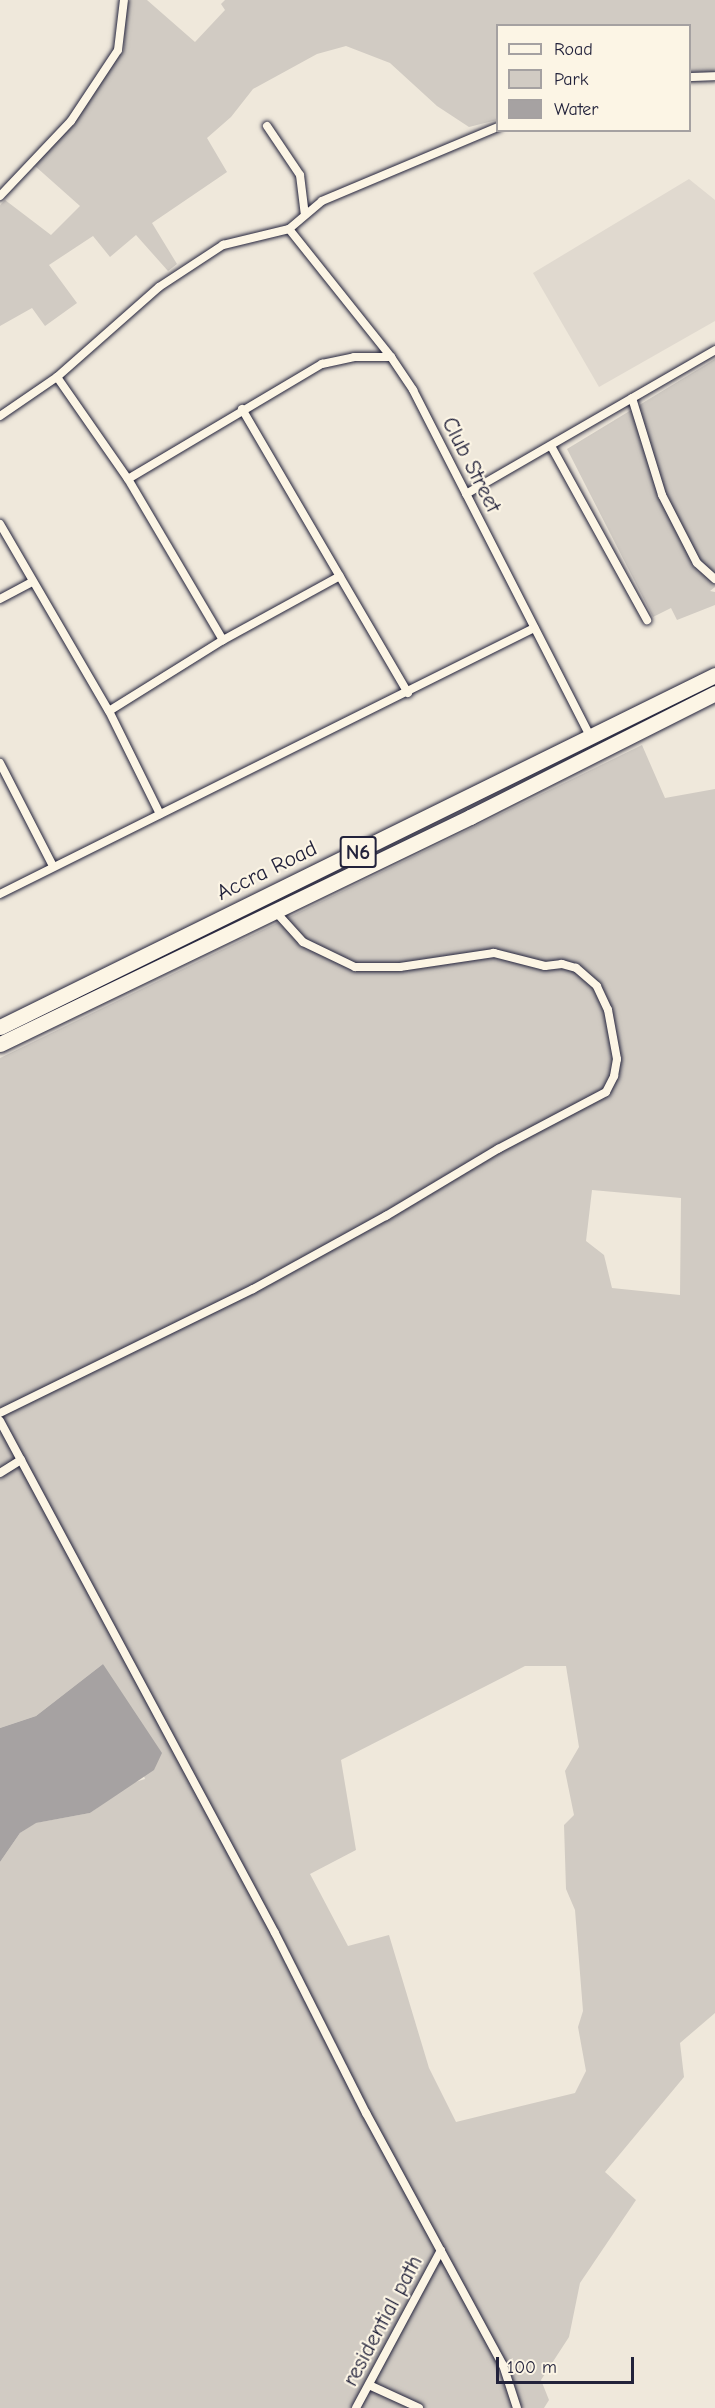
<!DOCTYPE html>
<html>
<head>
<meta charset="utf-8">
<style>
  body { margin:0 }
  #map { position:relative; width:715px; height:2408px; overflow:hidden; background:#efe8db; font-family:"Comic Neue",sans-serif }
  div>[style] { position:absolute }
  .built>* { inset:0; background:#e0d9cf }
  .green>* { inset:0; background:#d1cbc3 }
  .water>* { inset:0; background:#a6a2a2 }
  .roads { filter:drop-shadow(0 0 2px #22223b) drop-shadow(0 0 2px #22223b) }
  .minor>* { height:8px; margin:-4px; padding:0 4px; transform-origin:4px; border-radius:4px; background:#fcf5e5 }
  .trunk>* { height:15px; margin:-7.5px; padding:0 7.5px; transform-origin:7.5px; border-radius:7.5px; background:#fcf5e5 }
  span { translate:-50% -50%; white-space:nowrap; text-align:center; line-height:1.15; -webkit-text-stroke:4.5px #fcf5e5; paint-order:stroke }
  .shield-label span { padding:2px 4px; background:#fcf5e5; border:2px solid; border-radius:4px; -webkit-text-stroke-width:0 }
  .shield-label { font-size:21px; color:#22223b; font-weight:700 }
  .street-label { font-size:22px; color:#22223b }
  .legend { position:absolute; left:496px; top:24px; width:195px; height:108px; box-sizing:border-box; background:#fcf5e5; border:2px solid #a5a1a1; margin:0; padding:8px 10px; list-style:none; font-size:18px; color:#22223b }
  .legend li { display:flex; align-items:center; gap:12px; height:30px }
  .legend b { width:30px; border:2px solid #a5a1a1 }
  .scale { position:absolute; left:496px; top:2357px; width:138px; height:27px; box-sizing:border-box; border:3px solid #22223b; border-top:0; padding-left:8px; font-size:18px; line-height:21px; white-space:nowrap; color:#22223b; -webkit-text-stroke:4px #fcf5e5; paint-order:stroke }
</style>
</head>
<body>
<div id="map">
  <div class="built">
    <i style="clip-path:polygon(689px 179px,715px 200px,715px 321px,599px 387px,533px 273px)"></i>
  </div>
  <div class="green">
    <i style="clip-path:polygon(130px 0,147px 0,195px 42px,225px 10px,221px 4px,225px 0,715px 0,715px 72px,690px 72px,690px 26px,498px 26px,497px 120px,469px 127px,437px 106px,390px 63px,346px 46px,317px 54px,253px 89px,231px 117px,207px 138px,227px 172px,152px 223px,177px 264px,168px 271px,136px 235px,110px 257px,93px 236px,49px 265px,77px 303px,45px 326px,32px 308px,0 326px,0 205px,5px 200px,51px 235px,80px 206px,35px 166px,124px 50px,126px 6px)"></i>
    <i style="clip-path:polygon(715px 359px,715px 587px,710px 591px,715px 592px,715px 605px,677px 620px,671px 608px,653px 617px,567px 449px)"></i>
    <i style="clip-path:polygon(evenodd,642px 745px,665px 798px,715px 789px,715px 2013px,680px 2043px,684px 2077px,605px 2172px,636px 2200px,580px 2283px,569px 2337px,541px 2380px,549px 2400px,544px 2408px,0 2408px,0 1862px,20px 1833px,35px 1823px,90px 1813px,132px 1783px,145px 1779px,103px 1664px,36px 1716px,0 1728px,0 1058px,642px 745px,592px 1190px,681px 1198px,680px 1295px,612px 1288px,604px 1255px,586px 1241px,592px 1190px,642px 745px,525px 1666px,566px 1666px,579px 1747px,565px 1771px,574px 1815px,564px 1825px,566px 1889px,575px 1910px,583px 2011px,578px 2027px,586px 2071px,575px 2093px,456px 2122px,429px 2068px,389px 1935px,348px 1946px,310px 1874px,356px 1850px,341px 1760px,525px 1666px)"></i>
  </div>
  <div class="water">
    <i style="clip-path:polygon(103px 1664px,162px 1753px,154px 1770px,90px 1813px,36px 1823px,20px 1833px,0 1862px,0 1728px,36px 1716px)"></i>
  </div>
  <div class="roads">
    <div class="minor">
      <i style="left:690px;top:77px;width:25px;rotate:-2deg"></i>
      <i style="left:267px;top:126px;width:59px;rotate:56deg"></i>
      <i style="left:300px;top:175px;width:38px;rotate:83deg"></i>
      <i style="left:0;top:196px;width:103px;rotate:-46.6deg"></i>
      <i style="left:71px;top:121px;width:85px;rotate:-56.5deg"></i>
      <i style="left:118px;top:50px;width:50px;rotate:-83.2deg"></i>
      <i style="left:289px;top:229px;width:164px;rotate:51.4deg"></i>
      <i style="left:391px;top:357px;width:40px;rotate:56deg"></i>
      <i style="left:413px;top:390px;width:391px;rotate:62.9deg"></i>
      <i style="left:57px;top:377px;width:124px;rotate:55.2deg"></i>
      <i style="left:128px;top:479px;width:187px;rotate:59.5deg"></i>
      <i style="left:632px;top:398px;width:102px;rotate:72.8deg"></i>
      <i style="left:662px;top:495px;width:76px;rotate:62.8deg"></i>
      <i style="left:697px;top:563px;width:24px;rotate:42deg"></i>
      <i style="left:242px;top:409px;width:329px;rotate:59.7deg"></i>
      <i style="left:0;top:416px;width:69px;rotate:-34.4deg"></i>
      <i style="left:57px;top:377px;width:136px;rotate:-41.4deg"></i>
      <i style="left:159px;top:287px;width:77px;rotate:-33.3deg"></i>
      <i style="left:223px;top:245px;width:68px;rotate:-13.6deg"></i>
      <i style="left:289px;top:229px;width:43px;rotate:-40.3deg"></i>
      <i style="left:322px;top:201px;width:191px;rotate:-22.8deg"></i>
      <i style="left:551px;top:446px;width:199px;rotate:61.1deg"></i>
      <i style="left:128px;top:479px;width:226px;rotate:-30.7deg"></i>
      <i style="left:322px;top:364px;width:33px;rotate:-12deg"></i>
      <i style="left:354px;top:357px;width:37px"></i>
      <i style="left:466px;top:494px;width:288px;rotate:-30deg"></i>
      <i style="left:0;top:524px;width:216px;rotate:59.8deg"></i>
      <i style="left:109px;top:711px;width:115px;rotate:63.7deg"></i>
      <i style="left:0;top:599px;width:36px;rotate:-28deg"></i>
      <i style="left:109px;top:711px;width:134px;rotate:-31.9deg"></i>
      <i style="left:223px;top:640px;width:133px;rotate:-28.7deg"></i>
      <i style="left:0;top:763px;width:116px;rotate:62.8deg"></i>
      <i style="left:0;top:894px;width:597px;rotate:-26.48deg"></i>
      <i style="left:0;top:1413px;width:282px;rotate:-26.1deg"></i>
      <i style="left:253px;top:1289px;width:152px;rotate:-28.8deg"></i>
      <i style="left:386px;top:1216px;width:131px;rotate:-30.9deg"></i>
      <i style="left:498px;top:1149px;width:122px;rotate:-27.8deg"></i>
      <i style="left:606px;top:1092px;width:18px;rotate:-63deg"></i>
      <i style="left:614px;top:1076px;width:17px;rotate:-80deg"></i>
      <i style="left:617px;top:1059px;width:50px;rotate:-100.4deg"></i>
      <i style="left:608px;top:1010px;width:26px;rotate:-115deg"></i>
      <i style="left:597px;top:986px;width:28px;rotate:-139deg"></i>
      <i style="left:576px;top:968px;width:15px;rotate:-164deg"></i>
      <i style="left:562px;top:964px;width:17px;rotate:173deg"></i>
      <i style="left:545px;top:966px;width:53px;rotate:-165.7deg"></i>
      <i style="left:494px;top:953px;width:95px;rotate:171.5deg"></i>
      <i style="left:400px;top:967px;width:45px;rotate:180deg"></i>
      <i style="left:355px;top:967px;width:58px;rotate:-154.3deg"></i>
      <i style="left:303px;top:942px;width:42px;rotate:-132.1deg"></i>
      <i style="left:0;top:1421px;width:581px;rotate:61.76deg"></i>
      <i style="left:275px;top:1933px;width:202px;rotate:63.2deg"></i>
      <i style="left:366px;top:2113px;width:287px;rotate:61.5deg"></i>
      <i style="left:503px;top:2365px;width:45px;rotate:72deg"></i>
      <i style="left:0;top:1473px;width:25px;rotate:-32deg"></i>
      <i style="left:369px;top:2385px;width:55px;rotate:24.7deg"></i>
      <i style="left:356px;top:2408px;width:179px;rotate:-61.7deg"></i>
    </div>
    <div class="trunk">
      <i style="left:0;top:1027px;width:797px;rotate:-26.21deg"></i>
      <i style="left:0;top:1044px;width:522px;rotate:-25.78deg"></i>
      <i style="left:470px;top:817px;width:275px;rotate:-26.8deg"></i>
    </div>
  </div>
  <div class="shield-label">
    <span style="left:358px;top:852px">N6</span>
  </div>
  <div class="street-label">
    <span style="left:471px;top:465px;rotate:63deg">Club Street</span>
    <span style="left:267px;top:871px;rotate:-26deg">Accra Road</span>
    <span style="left:383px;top:2321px;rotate:-62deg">residential path</span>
  </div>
  <ul class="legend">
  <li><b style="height:8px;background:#fcf5e5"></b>Road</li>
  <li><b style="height:16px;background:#d1cbc3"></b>Park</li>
  <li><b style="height:16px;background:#a6a2a2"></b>Water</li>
  </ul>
  <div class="scale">100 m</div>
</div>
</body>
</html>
